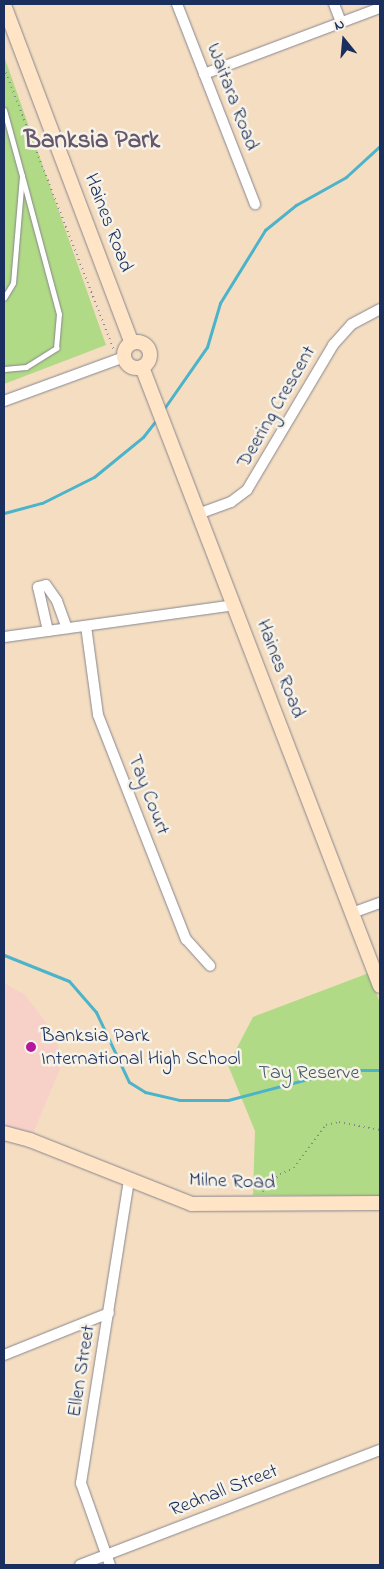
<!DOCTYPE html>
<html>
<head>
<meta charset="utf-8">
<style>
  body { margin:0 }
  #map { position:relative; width:384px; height:1569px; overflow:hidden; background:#f4ddc0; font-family:"Indie Flower",sans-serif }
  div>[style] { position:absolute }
  .built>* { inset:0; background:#f7d1c7 }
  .green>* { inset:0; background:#b0da85 }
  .stream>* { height:3px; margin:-1.5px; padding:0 1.5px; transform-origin:1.5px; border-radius:1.5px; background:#4bb3ca }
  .path>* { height:2px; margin-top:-1px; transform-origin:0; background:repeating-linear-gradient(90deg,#88868f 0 1px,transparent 0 5px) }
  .roads { filter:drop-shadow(0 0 1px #88868f) drop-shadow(0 0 1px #88868f) }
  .service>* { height:5px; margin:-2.5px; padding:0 2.5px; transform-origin:2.5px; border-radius:2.5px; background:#fff }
  .minor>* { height:10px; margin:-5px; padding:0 5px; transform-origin:5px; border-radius:5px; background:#fff }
  .secondary>* { height:14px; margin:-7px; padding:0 7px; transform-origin:7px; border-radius:7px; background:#ffe4c6 }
  .secondary>.ring { margin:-7px; padding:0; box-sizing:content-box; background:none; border:14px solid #ffe4c6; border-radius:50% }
  .dots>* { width:14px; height:14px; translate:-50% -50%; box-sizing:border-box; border:2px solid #f7f3e8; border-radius:50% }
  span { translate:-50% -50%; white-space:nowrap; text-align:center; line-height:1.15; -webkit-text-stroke:5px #f7f3e8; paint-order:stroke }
  .street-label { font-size:20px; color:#1b2f5e }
  .poi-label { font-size:20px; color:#1b2f5e }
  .left { translate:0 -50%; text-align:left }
  .park-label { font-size:20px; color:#405a68 }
  .district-label { font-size:25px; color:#65576c; font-weight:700 }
  .frame { position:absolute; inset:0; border:5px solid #1b2f5e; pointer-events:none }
  .north { position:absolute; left:319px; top:15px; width:50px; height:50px; -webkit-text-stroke:4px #f7f3e8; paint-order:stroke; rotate:343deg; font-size:14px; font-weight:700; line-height:20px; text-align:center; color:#1b2f5e }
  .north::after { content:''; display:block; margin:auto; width:18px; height:22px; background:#1b2f5e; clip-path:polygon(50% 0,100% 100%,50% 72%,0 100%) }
</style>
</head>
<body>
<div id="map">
  <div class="built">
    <i style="clip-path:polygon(4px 983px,25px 995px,54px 1033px,63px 1062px,33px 1133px,4px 1126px)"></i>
  </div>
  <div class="green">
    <i style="clip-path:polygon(4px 56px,106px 345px,4px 384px)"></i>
    <i style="clip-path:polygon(369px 973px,380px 1003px,380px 1196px,253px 1195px,255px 1131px,228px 1065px,253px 1017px)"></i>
  </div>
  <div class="stream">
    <i style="left:163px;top:410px;width:77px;rotate:-55.1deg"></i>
    <i style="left:207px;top:347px;width:46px;rotate:-73.5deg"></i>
    <i style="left:220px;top:303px;width:86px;rotate:-58.3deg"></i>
    <i style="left:265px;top:230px;width:40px;rotate:-39deg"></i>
    <i style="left:296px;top:205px;width:57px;rotate:-29.2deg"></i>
    <i style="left:346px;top:177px;width:46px;rotate:-42.4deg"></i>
    <i style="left:4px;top:513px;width:39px;rotate:-15deg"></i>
    <i style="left:42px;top:503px;width:58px;rotate:-26.6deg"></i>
    <i style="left:94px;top:477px;width:63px;rotate:-39.2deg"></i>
    <i style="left:143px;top:437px;width:23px;rotate:-52deg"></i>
    <i style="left:4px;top:955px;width:70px;rotate:21.8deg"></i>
    <i style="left:69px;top:981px;width:41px;rotate:48.9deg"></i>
    <i style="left:96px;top:1012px;width:77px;rotate:64.8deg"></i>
    <i style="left:129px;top:1082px;width:19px;rotate:32deg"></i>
    <i style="left:145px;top:1092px;width:35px;rotate:13deg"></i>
    <i style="left:179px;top:1100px;width:49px"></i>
    <i style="left:228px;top:1100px;width:118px;rotate:-14.7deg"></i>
    <i style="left:342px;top:1070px;width:38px"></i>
  </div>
  <div class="path">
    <i style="left:4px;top:68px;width:303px;rotate:68.7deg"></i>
    <i style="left:263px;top:1192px;width:25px;rotate:-47deg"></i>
    <i style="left:280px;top:1174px;width:15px;rotate:-23deg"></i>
    <i style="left:294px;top:1168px;width:54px;rotate:-53.3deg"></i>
    <i style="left:326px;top:1125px;width:13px;rotate:-13deg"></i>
    <i style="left:339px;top:1122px;width:42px;rotate:11deg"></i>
  </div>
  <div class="roads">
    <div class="service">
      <i style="left:4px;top:110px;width:68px;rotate:74.7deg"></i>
      <i style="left:22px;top:176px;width:107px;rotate:94.8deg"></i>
      <i style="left:13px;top:283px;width:17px;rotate:121deg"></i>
      <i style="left:4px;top:369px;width:22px;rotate:-5deg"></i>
      <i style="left:26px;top:367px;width:36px;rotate:-32deg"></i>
      <i style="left:56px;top:348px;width:34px;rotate:-85deg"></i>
      <i style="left:59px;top:314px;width:143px;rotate:-105deg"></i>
    </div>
    <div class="minor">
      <i style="left:177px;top:4px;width:215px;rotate:68.7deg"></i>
      <i style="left:334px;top:4px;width:19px;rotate:69deg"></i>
      <i style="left:204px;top:74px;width:188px;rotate:-20.6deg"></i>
      <i style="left:4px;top:401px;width:128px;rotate:-20.1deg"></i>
      <i style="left:198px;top:514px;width:35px;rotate:-20deg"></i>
      <i style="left:231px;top:502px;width:20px;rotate:-37deg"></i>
      <i style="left:247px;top:490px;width:169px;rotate:-59.3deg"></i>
      <i style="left:333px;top:345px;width:28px;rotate:-48deg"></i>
      <i style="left:352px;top:324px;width:32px;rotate:-28deg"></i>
      <i style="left:86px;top:626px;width:90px;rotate:82.3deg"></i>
      <i style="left:98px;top:715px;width:241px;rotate:68.6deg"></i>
      <i style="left:186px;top:939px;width:36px;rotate:48deg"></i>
      <i style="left:48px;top:631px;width:45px;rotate:-102.8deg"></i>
      <i style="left:38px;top:587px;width:8px;rotate:-14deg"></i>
      <i style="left:46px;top:585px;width:19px;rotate:55deg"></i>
      <i style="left:57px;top:601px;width:29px;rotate:70deg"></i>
      <i style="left:4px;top:637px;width:232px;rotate:-7.9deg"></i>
      <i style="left:352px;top:913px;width:30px;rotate:-20deg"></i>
      <i style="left:4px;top:1355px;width:113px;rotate:-21.8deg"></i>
      <i style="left:80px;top:1565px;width:321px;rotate:-21deg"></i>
      <i style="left:110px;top:1565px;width:87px;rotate:-109.5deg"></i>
      <i style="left:81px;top:1483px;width:308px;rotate:-81deg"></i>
    </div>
    <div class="secondary">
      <i style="left:4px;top:5px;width:361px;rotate:69.3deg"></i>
      <i class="ring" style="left:124px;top:342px;width:12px;height:12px"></i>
      <i style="left:142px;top:367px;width:663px;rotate:68.97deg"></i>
      <i style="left:4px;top:1133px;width:27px;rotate:15deg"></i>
      <i style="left:30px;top:1140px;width:174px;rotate:21.6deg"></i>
      <i style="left:192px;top:1204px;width:188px;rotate:-0.3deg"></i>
    </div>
  </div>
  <div class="dots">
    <i style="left:31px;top:1047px;background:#b5179e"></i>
  </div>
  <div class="street-label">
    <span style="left:232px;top:97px;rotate:69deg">Waitara Road</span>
    <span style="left:108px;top:223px;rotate:69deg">Haines Road</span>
    <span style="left:277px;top:407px;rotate:-60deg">Deering Crescent</span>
    <span style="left:280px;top:669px;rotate:69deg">Haines Road</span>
    <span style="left:148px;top:795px;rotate:69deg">Tay Court</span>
    <span style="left:232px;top:1182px;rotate:2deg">Milne Road</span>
    <span style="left:82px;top:1371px;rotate:-81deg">Ellen Street</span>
    <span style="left:224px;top:1491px;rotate:-21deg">Rednall Street</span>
  </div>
  <div class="poi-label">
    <span class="left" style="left:41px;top:1048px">Banksia Park<br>International High School</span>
  </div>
  <div class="park-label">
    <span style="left:309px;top:1073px">Tay Reserve</span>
  </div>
  <div class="district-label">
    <span style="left:92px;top:141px">Banksia Park</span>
  </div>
  <div class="frame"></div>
  <div class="north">N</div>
</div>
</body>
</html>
